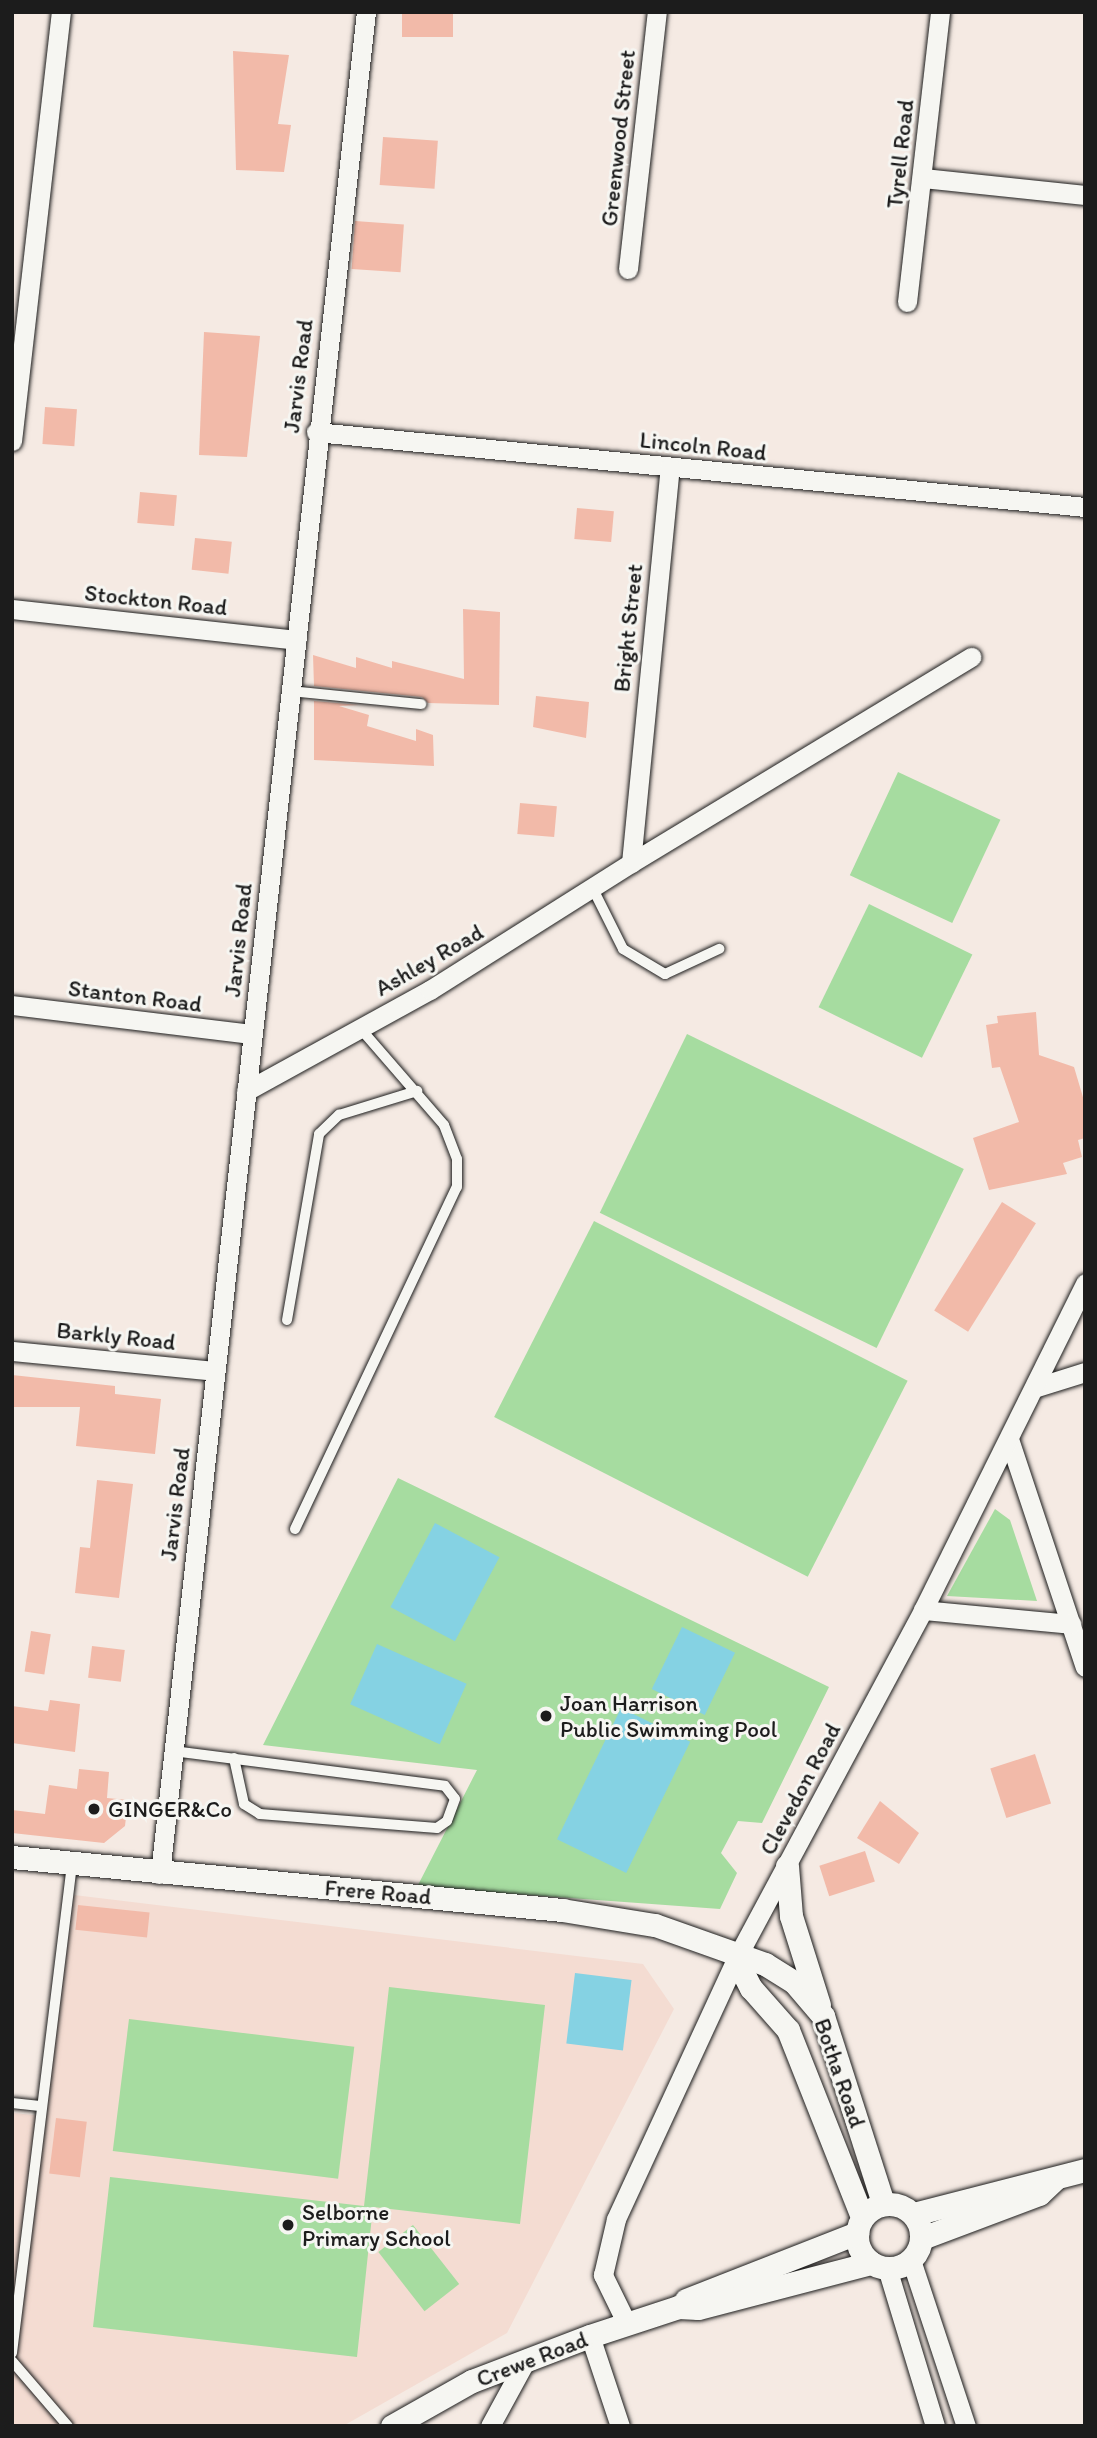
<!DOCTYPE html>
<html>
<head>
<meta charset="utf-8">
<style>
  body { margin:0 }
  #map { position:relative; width:1097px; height:2438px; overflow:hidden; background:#f5eae3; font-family:Itim,sans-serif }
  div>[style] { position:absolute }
  .built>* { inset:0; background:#f4dcd2 }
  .green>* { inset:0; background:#a6dca0; transform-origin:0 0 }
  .water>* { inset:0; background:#85d2e3; transform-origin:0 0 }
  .building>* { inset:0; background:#f2baa9; transform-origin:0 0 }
  .roads { filter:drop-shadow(0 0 2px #1c1c1c) drop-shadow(0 0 2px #1c1c1c) }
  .service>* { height:10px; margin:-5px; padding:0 5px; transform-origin:5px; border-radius:5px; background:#f6f6f2 }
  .minor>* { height:19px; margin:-9.5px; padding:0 9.5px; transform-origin:9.5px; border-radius:9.5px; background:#f6f6f2 }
  .tertiary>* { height:23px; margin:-11.5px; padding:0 11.5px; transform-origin:11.5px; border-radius:11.5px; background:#f6f6f2 }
  .tertiary>.ring { margin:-11.5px; padding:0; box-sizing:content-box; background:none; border:23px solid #f6f6f2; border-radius:50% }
  .dots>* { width:19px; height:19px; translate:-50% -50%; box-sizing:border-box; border:4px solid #f6f6f2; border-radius:50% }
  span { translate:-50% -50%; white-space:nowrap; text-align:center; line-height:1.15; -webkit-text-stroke:6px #f6f6f2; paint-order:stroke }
  .street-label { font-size:23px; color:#1c1c1c }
  .poi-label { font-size:23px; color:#1c1c1c }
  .left { translate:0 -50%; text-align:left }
  .frame { position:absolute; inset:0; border:14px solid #1c1c1c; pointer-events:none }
</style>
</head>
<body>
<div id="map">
  <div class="built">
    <i style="clip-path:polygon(74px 1895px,643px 1964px,674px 2009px,507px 2333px,343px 2426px,12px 2426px,12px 2113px,45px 2116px)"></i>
  </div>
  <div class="green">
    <i style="left:898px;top:772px;width:113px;height:114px;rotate:25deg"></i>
    <i style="left:869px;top:904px;width:115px;height:115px;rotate:26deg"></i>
    <i style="left:687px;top:1034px;width:308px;height:199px;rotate:26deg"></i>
    <i style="left:594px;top:1221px;width:352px;height:220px;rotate:27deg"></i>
    <i style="clip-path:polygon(398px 1478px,829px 1687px,762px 1823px,738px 1821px,721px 1853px,737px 1873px,720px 1909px,417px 1887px,477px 1770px,263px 1745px)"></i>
    <i style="clip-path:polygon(995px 1509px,1010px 1520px,1037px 1601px,947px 1596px)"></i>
    <i style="clip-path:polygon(389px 1987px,545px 2005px,520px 2224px,373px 2207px,357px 2357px,93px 2327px,110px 2177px,364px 2206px)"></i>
    <i style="left:129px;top:2019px;width:227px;height:133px;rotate:7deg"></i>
    <i style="left:413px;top:2225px;width:75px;height:44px;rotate:52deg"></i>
  </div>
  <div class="water">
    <i style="left:435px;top:1523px;width:73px;height:95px;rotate:28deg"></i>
    <i style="left:682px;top:1627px;width:59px;height:69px;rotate:26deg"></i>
    <i style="left:377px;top:1644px;width:98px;height:66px;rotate:24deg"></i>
    <i style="left:621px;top:1708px;width:77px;height:146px;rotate:26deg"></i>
    <i style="left:575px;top:1973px;width:57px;height:71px;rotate:7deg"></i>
  </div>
  <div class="building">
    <i style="left:402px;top:12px;width:51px;height:25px"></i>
    <i style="clip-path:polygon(233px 51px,289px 55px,278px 124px,291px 125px,284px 172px,236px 170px)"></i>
    <i style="left:383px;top:137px;width:55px;height:48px;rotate:4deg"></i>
    <i style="left:355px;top:221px;width:49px;height:48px;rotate:4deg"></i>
    <i style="clip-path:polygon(204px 332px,260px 336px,247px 457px,199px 455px)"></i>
    <i style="left:45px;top:407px;width:32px;height:37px;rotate:4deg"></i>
    <i style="left:140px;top:492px;width:37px;height:31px;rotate:5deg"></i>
    <i style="left:577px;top:508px;width:37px;height:31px;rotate:5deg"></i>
    <i style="left:195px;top:538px;width:37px;height:32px;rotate:6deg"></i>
    <i style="clip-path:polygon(463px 609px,500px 612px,499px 705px,428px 703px,422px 697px,314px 686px,313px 655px,356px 668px,356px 657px,392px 668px,392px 661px,464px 679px)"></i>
    <i style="clip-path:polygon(536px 696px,589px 702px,586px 738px,533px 727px)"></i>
    <i style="clip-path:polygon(314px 701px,359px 705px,339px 706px,369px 715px,367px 726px,416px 741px,416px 729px,433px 735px,434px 766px,314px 760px)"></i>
    <i style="left:520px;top:803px;width:37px;height:31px;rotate:5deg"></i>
    <i style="clip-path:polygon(1036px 1012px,1039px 1055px,1074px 1067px,1085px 1104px,1085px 1138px,1078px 1140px,1082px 1157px,1063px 1163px,1067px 1174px,989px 1190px,973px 1138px,1019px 1122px,1000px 1067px,992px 1068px,986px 1025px,998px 1023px,997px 1016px)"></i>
    <i style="left:1002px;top:1202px;width:40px;height:128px;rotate:32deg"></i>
    <i style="clip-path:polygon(12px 1375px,115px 1386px,115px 1394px,161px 1399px,155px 1454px,76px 1446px,80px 1407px,12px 1407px)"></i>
    <i style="clip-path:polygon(97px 1480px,133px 1484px,119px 1598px,75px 1593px,80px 1547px,90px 1548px)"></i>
    <i style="left:31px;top:1631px;width:20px;height:41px;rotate:9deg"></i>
    <i style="left:92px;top:1646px;width:33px;height:32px;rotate:7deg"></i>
    <i style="clip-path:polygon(50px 1700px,80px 1704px,75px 1752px,12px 1743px,12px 1706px,48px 1711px)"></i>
    <i style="left:1035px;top:1754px;width:52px;height:47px;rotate:72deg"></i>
    <i style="clip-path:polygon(79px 1769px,109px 1772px,107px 1798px,128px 1800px,125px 1826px,104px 1843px,12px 1833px,12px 1810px,45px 1814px,49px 1785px,77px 1789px)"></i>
    <i style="clip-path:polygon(880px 1801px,919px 1833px,899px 1864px,857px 1838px)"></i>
    <i style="left:865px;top:1851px;width:32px;height:48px;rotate:72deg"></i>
    <i style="left:78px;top:1905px;width:72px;height:25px;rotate:6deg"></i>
    <i style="left:56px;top:2118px;width:31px;height:56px;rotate:7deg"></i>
  </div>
  <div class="roads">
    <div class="service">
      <i style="left:290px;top:691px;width:132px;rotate:5.7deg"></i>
      <i style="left:594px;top:891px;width:65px;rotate:63.4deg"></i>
      <i style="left:623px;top:949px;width:49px;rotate:30.8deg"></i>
      <i style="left:665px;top:974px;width:60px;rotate:-24.8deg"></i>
      <i style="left:287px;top:1320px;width:189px;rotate:-80.2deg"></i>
      <i style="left:319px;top:1134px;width:28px;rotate:-44deg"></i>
      <i style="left:339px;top:1115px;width:82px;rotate:-17.1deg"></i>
      <i style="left:295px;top:1529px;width:378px;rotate:-64.7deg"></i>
      <i style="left:457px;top:1187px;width:28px;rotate:-90deg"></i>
      <i style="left:457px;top:1159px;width:36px;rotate:-111deg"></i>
      <i style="left:444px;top:1125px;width:128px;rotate:-130.9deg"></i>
      <i style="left:173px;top:1751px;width:274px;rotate:7.3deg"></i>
      <i style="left:445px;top:1786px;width:16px;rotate:52deg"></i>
      <i style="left:455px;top:1799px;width:23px;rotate:110deg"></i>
      <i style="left:447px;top:1821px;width:12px;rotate:145deg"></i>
      <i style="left:437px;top:1828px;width:178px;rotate:-175.5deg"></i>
      <i style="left:260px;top:1814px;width:19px;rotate:-148deg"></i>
      <i style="left:244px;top:1804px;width:47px;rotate:-102.3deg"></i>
      <i style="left:12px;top:2103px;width:28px;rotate:6deg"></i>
      <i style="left:12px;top:2353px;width:493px;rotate:-83deg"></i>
      <i style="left:12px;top:2361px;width:86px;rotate:49.3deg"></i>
    </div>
    <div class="minor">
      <i style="left:923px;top:178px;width:163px;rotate:6deg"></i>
      <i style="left:628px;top:269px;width:259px;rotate:-83.6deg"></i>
      <i style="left:907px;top:302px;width:292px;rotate:-83.5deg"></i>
      <i style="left:316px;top:432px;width:773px;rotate:5.57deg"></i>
      <i style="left:12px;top:441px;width:432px;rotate:-83.5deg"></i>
      <i style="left:12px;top:609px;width:286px;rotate:6.2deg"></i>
      <i style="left:631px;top:863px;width:398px;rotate:-31.2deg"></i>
      <i style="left:12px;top:1005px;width:242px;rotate:6.9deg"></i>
      <i style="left:246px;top:1091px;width:210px;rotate:-28.8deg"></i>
      <i style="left:430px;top:990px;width:238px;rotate:-32.3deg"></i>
      <i style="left:631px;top:863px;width:398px;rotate:-84.4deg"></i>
      <i style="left:12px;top:1351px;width:204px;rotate:5.6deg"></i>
      <i style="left:1034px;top:1388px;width:53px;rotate:-17.4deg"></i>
      <i style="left:1009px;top:1439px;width:240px;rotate:71.6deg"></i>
      <i style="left:923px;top:1610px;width:149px;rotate:5.4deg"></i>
      <i style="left:160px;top:1874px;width:1873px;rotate:-83.69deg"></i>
      <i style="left:911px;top:2260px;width:175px;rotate:71.7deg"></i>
      <i style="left:887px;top:2268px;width:165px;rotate:73.1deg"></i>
      <i style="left:627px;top:2324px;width:55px;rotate:-116.1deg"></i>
      <i style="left:603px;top:2275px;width:57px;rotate:-76.9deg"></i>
      <i style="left:616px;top:2219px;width:286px;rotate:-65.2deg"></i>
      <i style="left:736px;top:1959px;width:396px;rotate:-61.8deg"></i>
      <i style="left:923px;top:1610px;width:365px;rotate:-63.6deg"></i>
      <i style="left:590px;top:2336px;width:95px;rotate:71.6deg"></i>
      <i style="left:490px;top:2426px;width:77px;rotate:-61.4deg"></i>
    </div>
    <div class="tertiary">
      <i style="left:12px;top:1857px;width:553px;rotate:5.5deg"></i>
      <i style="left:562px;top:1910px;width:94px;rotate:9.2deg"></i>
      <i style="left:655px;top:1925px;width:117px;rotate:19.5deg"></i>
      <i style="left:765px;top:1964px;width:34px;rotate:32deg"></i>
      <i style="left:794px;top:1982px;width:45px;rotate:49.5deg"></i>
      <i style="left:823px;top:2016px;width:196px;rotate:72.2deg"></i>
      <i style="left:787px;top:1866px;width:50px;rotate:85.4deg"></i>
      <i style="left:791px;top:1916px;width:93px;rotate:72.5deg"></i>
      <i style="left:736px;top:1959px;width:33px;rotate:63deg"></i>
      <i style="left:751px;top:1988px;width:56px;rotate:48.6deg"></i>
      <i style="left:788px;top:2030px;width:201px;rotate:68.4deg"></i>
      <i class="ring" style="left:857px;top:2204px;width:41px;height:41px"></i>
      <i style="left:914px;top:2214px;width:177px;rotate:-14.4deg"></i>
      <i style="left:922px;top:2238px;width:125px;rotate:-20.6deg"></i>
      <i style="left:1039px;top:2194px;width:21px;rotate:-43deg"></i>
      <i style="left:686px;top:2300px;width:184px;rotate:-21.4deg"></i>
      <i style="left:392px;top:2426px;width:92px;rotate:-29.4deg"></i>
      <i style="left:472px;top:2381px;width:126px;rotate:-20.9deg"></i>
      <i style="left:590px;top:2336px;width:93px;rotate:-18.2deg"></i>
      <i style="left:678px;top:2307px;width:20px;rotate:3deg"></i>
      <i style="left:698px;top:2308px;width:179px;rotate:-14.6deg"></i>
    </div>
  </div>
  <div class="dots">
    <i style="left:546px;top:1716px;background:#1c1c1c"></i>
    <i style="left:94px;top:1809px;background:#1c1c1c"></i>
    <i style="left:288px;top:2225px;background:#1c1c1c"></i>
  </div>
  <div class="street-label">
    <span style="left:618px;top:138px;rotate:-84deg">Greenwood Street</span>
    <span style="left:900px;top:154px;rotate:-84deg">Tyrell Road</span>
    <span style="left:298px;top:376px;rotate:-83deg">Jarvis Road</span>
    <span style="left:703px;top:446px;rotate:6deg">Lincoln Road</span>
    <span style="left:156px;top:600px;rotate:6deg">Stockton Road</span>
    <span style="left:628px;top:628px;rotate:-84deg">Bright Street</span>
    <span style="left:238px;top:940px;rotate:-84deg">Jarvis Road</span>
    <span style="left:429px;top:960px;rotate:-30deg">Ashley Road</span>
    <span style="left:135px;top:996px;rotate:7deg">Stanton Road</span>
    <span style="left:116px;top:1336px;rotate:6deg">Barkly Road</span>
    <span style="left:175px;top:1504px;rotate:-83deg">Jarvis Road</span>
    <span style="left:800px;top:1789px;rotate:-62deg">Clevedon Road</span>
    <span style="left:378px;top:1892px;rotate:5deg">Frere Road</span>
    <span style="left:840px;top:2073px;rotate:71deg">Botha Road</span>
    <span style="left:532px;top:2359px;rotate:-21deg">Crewe Road</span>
  </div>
  <div class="poi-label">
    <span class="left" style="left:560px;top:1716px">Joan Harrison<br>Public Swimming Pool</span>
    <span class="left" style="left:108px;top:1809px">GINGER&amp;Co</span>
    <span class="left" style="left:302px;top:2225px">Selborne<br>Primary School</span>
  </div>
  <div class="frame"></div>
</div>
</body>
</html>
